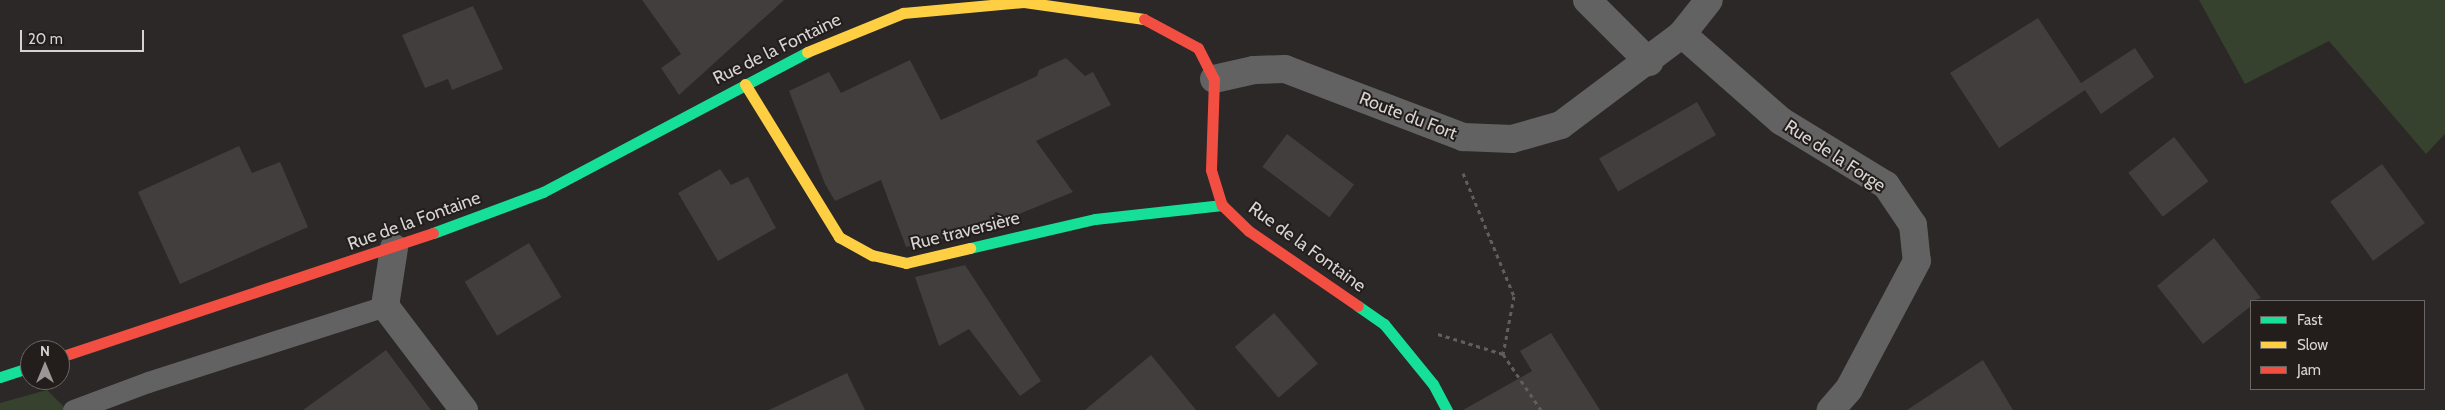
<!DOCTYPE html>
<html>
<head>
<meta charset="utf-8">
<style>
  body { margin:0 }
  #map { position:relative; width:2445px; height:410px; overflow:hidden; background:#2b2827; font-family:Cabin,sans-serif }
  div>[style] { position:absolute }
  .green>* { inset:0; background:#37422e }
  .building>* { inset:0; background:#413e3d; transform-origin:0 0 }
  .path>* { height:3px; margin-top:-1.5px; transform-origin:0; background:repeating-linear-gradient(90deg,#605e5e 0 4px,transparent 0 8px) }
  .lane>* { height:21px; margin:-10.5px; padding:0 10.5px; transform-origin:10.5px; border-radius:10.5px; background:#636262 }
  .street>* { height:28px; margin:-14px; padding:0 14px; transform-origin:14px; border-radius:14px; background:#636262 }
  .fast>* { height:11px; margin:-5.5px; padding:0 5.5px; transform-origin:5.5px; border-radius:5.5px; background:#16e098 }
  .slow>* { height:11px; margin:-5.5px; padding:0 5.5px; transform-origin:5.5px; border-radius:5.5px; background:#ffcf43 }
  .jam>* { height:11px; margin:-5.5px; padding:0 5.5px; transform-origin:5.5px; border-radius:5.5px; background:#f24e42 }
  span { translate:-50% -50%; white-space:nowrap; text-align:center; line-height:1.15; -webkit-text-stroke:4px #231e1c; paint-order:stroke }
  .street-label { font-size:18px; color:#d6d3d1 }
  .legend { position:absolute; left:2250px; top:300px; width:175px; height:90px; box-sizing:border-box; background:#231e1c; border:1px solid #6b6664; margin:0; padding:6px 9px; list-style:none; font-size:15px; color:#d6d3d1 }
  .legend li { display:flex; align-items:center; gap:10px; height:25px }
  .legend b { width:25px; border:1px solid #6b6664 }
  .north { position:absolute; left:20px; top:340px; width:50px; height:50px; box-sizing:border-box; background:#231e1c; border:1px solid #6b6664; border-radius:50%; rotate:0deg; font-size:14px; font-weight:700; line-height:20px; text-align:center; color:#d6d3d1 }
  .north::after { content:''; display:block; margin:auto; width:18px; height:22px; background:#9a9796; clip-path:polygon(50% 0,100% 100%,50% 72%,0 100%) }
  .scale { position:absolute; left:20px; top:30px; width:124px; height:22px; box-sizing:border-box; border:2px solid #d6d3d1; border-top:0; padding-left:6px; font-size:15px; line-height:18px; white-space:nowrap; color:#d6d3d1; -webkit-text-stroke:4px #231e1c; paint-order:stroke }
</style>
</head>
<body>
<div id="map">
  <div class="green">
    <i style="clip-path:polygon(2199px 0,2445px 0,2445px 134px,2426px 154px,2329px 41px,2245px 84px)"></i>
    <i style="clip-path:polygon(47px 390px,67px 410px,0 410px,0 403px)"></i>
  </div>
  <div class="building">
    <i style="clip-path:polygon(642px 0,784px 0,679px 95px,661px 68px,681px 54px)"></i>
    <i style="clip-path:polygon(473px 6px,503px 69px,452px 90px,448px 79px,425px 88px,402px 35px)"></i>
    <i style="clip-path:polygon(2038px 18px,2081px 83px,2135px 48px,2154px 77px,2101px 114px,2085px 90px,1999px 148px,1950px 73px)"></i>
    <i style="clip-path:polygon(1066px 58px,1085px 76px,1093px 72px,1111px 105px,1036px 141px,1073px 192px,982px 229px,906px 247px,881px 180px,835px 201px,825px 184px,789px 91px,829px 72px,841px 93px,910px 60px,941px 120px,1037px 76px,1039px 70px)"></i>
    <i style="left:1697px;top:102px;width:38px;height:113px;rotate:60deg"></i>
    <i style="left:1287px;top:134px;width:84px;height:41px;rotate:37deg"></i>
    <i style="left:2174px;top:137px;width:56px;height:58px;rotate:52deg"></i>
    <i style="clip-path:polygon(239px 146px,252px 173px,280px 162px,308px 227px,180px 284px,138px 192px)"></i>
    <i style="left:2382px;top:164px;width:73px;height:64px;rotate:54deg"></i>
    <i style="clip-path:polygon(720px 169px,731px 185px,748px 177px,776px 228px,718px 261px,678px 193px)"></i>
    <i style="clip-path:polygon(2214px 238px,2261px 298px,2251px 301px,2251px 306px,2203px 344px,2157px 286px)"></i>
    <i style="left:529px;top:243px;width:63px;height:75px;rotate:59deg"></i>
    <i style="clip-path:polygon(965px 265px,1041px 381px,1020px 396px,969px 329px,939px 346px,915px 277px)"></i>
    <i style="left:1274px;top:313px;width:67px;height:52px;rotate:49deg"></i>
    <i style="clip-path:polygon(1551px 333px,1600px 410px,1463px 410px,1532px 371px,1520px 351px)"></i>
    <i style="clip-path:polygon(386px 350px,431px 410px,303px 410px,370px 362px)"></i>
    <i style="clip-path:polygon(1151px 355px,1196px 410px,1085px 410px)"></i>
    <i style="clip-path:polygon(1983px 360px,2013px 410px,1907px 410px)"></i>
    <i style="clip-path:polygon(847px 373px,865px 410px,769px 410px)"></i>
  </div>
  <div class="path">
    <i style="left:1463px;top:173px;width:133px;rotate:67.5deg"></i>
    <i style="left:1514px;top:296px;width:59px;rotate:100.7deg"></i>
    <i style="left:1438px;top:334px;width:68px;rotate:17.1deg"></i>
    <i style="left:1503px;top:354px;width:68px;rotate:55.8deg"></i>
  </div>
  <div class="lane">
    <i style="left:73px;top:410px;width:80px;rotate:-20.5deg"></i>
    <i style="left:148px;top:382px;width:249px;rotate:-17.8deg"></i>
  </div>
  <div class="street">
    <i style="left:1587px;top:0;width:88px;rotate:45deg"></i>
    <i style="left:1682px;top:34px;width:132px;rotate:41.3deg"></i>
    <i style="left:1781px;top:121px;width:123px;rotate:31.4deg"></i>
    <i style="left:1886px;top:185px;width:48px;rotate:56deg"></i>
    <i style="left:1913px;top:225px;width:36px;rotate:84deg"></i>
    <i style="left:1917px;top:261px;width:145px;rotate:118deg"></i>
    <i style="left:1849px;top:389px;width:28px;rotate:131deg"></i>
    <i style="left:1214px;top:79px;width:41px;rotate:-12.7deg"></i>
    <i style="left:1254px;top:70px;width:31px;rotate:-2deg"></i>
    <i style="left:1285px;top:69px;width:191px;rotate:20.9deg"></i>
    <i style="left:1463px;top:137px;width:49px;rotate:2.3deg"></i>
    <i style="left:1512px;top:139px;width:51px;rotate:-15.9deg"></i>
    <i style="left:1561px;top:125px;width:151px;rotate:-36.9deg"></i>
    <i style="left:1682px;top:34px;width:43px;rotate:-51.5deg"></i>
    <i style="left:394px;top:248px;width:59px;rotate:98.8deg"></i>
    <i style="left:385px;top:306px;width:131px;rotate:52.8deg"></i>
  </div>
  <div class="fast">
    <i style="left:433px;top:233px;width:117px;rotate:-20.4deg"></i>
    <i style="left:543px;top:192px;width:299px;rotate:-27.9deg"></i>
    <i style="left:970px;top:248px;width:128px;rotate:-13.1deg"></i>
    <i style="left:1095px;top:219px;width:128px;rotate:-6.3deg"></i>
    <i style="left:1358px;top:306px;width:32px;rotate:35deg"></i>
    <i style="left:1384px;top:324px;width:77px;rotate:50.8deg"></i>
    <i style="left:1433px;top:384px;width:30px;rotate:62deg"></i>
    <i style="left:0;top:377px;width:32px;rotate:-18deg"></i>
  </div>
  <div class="slow">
    <i style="left:807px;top:52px;width:104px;rotate:-22.1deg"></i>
    <i style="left:903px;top:13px;width:121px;rotate:-5.2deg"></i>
    <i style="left:1024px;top:2px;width:121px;rotate:8.1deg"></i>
    <i style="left:745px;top:84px;width:180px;rotate:58.4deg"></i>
    <i style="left:839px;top:237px;width:38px;rotate:29deg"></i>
    <i style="left:872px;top:255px;width:35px;rotate:13deg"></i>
    <i style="left:906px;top:263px;width:66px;rotate:-13.2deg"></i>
  </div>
  <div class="jam">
    <i style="left:1144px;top:19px;width:61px;rotate:28.2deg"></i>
    <i style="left:1198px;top:48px;width:35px;rotate:63deg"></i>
    <i style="left:1214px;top:79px;width:91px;rotate:91.9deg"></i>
    <i style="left:1211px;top:170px;width:37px;rotate:73deg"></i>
    <i style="left:1222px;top:205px;width:37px;rotate:44deg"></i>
    <i style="left:1249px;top:231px;width:132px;rotate:34.5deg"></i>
    <i style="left:60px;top:357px;width:393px;rotate:-18.4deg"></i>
  </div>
  <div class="street-label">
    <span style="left:777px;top:49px;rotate:-26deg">Rue de la Fontaine</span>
    <span style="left:1408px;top:116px;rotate:21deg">Route du Fort</span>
    <span style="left:1835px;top:156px;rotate:33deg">Rue de la Forge</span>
    <span style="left:414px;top:221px;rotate:-20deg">Rue de la Fontaine</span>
    <span style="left:965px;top:231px;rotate:-14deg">Rue traversière</span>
    <span style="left:1307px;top:247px;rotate:36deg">Rue de la Fontaine</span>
  </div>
  <ul class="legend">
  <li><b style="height:6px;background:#16e098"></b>Fast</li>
  <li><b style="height:6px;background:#ffcf43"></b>Slow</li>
  <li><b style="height:6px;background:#f24e42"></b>Jam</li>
  </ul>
  <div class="north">N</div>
  <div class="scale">20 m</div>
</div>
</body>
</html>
